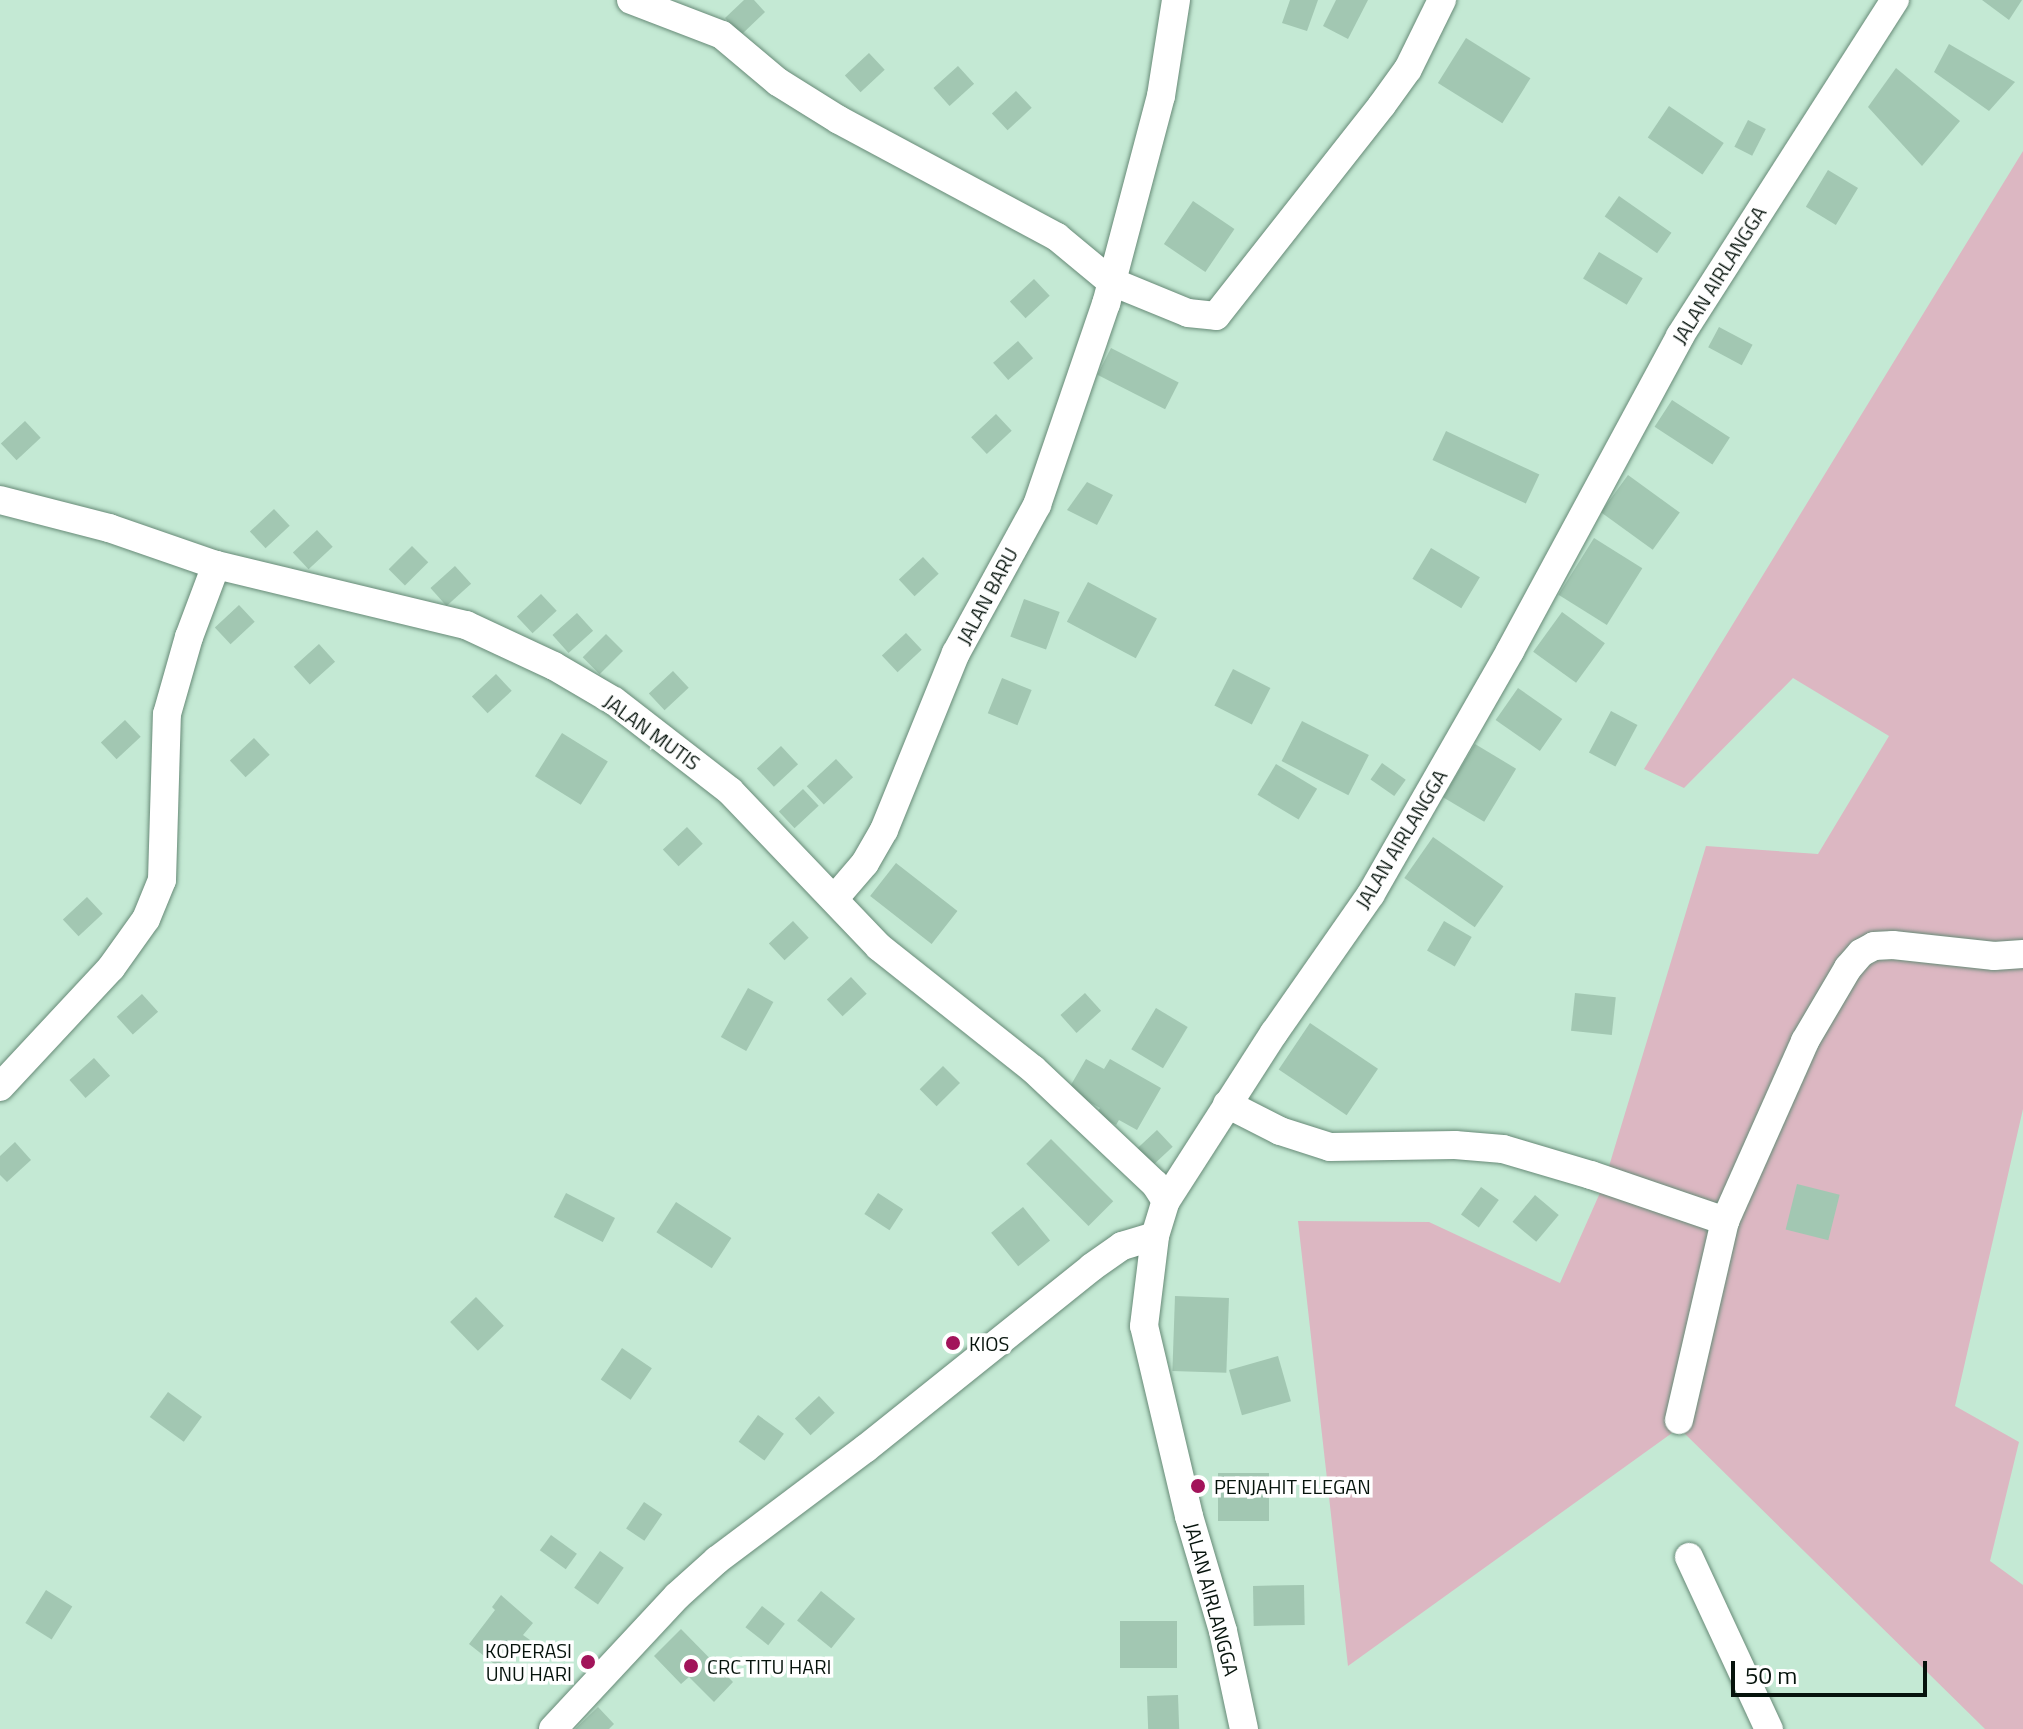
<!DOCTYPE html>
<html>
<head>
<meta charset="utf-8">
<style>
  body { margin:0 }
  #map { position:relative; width:2023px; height:1729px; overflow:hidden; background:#c4e9d4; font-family:"Titillium Web",sans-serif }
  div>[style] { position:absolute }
  .green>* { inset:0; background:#dcb7c2 }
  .building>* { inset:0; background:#a2c7b2; transform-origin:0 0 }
  .roads { filter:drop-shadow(0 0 2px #678a77) drop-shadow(0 0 2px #678a77) }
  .minor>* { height:28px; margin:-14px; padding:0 14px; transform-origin:14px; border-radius:14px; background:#fff }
  .dots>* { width:22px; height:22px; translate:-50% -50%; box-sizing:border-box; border:4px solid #fff; border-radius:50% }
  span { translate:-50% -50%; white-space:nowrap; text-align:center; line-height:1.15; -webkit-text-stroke:7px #fff; paint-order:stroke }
  .street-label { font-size:20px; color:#06130c }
  .poi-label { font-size:20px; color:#06130c }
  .left { translate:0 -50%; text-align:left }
  .right { translate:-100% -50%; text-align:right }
  .scale { position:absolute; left:1731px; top:1661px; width:196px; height:36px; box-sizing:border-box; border:4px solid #06130c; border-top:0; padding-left:10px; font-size:24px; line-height:28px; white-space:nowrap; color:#06130c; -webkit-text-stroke:6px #fff; paint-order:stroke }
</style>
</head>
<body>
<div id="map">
  <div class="green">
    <i style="clip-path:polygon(2023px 151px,2023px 1109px,1955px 1406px,2019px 1442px,1990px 1561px,2023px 1585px,2023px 1729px,1985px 1729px,1679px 1428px,1348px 1666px,1298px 1221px,1429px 1222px,1560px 1283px,1603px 1186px,1706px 846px,1818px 854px,1889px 736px,1793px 678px,1684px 788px,1644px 769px)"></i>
  </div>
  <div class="building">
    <i style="clip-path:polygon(744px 0,754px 0,765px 12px,741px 35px,725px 18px)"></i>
    <i style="clip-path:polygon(1290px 0,1318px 0,1307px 31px,1282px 23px)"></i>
    <i style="clip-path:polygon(1336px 0,1368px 0,1348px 39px,1323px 26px)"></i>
    <i style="clip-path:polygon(1982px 0,2022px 0,2009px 20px)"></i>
    <i style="left:1466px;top:38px;width:76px;height:53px;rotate:32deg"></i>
    <i style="clip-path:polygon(1949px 44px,2015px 82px,1989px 111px,1934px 72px)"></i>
    <i style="left:869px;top:53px;width:23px;height:33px;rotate:47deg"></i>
    <i style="left:958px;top:66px;width:24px;height:33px;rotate:48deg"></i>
    <i style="clip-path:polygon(1896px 68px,1960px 121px,1922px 166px,1868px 107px)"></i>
    <i style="left:1016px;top:91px;width:23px;height:33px;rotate:47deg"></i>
    <i style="left:1669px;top:106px;width:66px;height:38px;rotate:34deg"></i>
    <i style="left:1748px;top:120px;width:20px;height:30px;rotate:27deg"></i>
    <i style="left:1828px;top:170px;width:35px;height:43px;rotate:31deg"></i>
    <i style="left:1619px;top:196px;width:64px;height:25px;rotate:35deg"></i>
    <i style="left:1193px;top:201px;width:50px;height:52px;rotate:34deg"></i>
    <i style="left:1599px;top:252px;width:51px;height:31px;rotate:31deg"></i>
    <i style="left:1034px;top:279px;width:23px;height:33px;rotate:47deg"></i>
    <i style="left:1719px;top:327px;width:38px;height:23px;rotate:28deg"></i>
    <i style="left:1018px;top:341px;width:23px;height:33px;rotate:49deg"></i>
    <i style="left:1111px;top:348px;width:76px;height:30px;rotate:27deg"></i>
    <i style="left:1672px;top:400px;width:69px;height:32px;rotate:33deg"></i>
    <i style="left:996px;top:414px;width:23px;height:34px;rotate:47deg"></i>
    <i style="left:25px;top:421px;width:23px;height:33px;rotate:47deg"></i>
    <i style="left:1446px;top:431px;width:103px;height:32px;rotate:25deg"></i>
    <i style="left:1628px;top:475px;width:64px;height:46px;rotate:36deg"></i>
    <i style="clip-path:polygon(1087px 482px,1113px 495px,1097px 525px,1067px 510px)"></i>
    <i style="left:274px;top:509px;width:23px;height:33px;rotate:47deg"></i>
    <i style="left:317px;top:530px;width:23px;height:33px;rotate:47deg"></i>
    <i style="left:1594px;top:538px;width:57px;height:67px;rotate:32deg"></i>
    <i style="left:412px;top:546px;width:23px;height:33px;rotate:45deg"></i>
    <i style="left:1431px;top:548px;width:57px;height:36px;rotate:31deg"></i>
    <i style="left:923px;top:557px;width:23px;height:33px;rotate:47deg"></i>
    <i style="left:455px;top:566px;width:24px;height:33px;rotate:48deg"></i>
    <i style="left:1088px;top:582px;width:78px;height:45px;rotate:28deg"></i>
    <i style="left:541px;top:594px;width:23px;height:33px;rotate:47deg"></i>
    <i style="left:1024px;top:599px;width:38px;height:40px;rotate:20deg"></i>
    <i style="left:239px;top:605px;width:23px;height:33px;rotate:47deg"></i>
    <i style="left:1562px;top:612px;width:53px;height:49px;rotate:36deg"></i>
    <i style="left:577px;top:613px;width:24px;height:33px;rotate:48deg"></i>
    <i style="left:906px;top:633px;width:23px;height:33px;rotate:47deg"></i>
    <i style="left:606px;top:634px;width:24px;height:33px;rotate:45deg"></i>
    <i style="left:319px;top:644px;width:24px;height:34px;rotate:48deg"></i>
    <i style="left:1233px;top:669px;width:42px;height:41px;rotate:27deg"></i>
    <i style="left:673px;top:671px;width:23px;height:33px;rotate:47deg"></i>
    <i style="left:496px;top:674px;width:23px;height:33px;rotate:47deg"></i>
    <i style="left:1002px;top:678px;width:32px;height:38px;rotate:22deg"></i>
    <i style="left:1518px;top:688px;width:54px;height:39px;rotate:35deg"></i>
    <i style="left:1611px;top:711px;width:30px;height:47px;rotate:28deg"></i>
    <i style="left:125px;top:720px;width:23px;height:33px;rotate:47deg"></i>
    <i style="left:1302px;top:721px;width:75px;height:45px;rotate:27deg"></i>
    <i style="left:562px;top:733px;width:54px;height:51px;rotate:32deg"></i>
    <i style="left:254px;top:738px;width:23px;height:33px;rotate:47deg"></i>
    <i style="left:1475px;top:744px;width:48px;height:62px;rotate:31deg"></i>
    <i style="left:781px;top:746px;width:25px;height:33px;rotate:47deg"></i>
    <i style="left:836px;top:759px;width:25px;height:40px;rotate:47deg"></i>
    <i style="left:1382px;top:763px;width:29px;height:20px;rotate:35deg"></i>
    <i style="left:1276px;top:764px;width:48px;height:36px;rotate:31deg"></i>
    <i style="left:803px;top:789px;width:23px;height:33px;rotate:47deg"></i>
    <i style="left:687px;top:827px;width:23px;height:33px;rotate:47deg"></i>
    <i style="left:1433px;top:837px;width:86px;height:50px;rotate:35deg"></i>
    <i style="left:896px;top:863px;width:78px;height:42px;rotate:38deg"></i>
    <i style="left:87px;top:897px;width:23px;height:33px;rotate:47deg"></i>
    <i style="left:793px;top:921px;width:23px;height:33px;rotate:47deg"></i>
    <i style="left:1444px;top:921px;width:32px;height:34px;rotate:30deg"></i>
    <i style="left:851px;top:977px;width:23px;height:33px;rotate:47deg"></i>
    <i style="left:748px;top:988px;width:29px;height:56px;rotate:29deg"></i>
    <i style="left:1085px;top:993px;width:24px;height:33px;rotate:48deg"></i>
    <i style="left:1575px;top:993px;width:41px;height:38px;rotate:6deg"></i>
    <i style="left:142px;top:994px;width:24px;height:34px;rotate:48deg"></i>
    <i style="left:1156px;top:1008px;width:37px;height:48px;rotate:31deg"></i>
    <i style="left:1310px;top:1023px;width:82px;height:56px;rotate:34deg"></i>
    <i style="left:94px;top:1058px;width:24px;height:33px;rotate:48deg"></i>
    <i style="clip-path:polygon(1086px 1059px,1104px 1069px,1110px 1059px,1161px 1088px,1137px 1130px,1119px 1120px,1116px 1125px,1096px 1114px,1100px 1108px,1068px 1090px)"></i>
    <i style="left:943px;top:1066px;width:24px;height:33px;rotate:45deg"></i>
    <i style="left:1157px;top:1130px;width:23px;height:33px;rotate:47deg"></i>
    <i style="left:1051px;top:1139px;width:88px;height:35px;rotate:45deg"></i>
    <i style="clip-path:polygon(15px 1142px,31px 1160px,7px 1182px,0 1175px,0 1156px)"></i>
    <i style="left:1797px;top:1184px;width:44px;height:47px;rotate:14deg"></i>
    <i style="left:1481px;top:1187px;width:22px;height:34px;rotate:36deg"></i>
    <i style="left:566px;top:1193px;width:55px;height:27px;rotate:27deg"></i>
    <i style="left:878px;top:1193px;width:30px;height:25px;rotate:33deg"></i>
    <i style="left:1535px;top:1195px;width:31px;height:35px;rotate:40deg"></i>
    <i style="left:676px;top:1202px;width:66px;height:36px;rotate:33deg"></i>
    <i style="left:1023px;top:1207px;width:43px;height:41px;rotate:51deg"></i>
    <i style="left:1175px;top:1296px;width:54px;height:75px;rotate:2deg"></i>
    <i style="left:476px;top:1297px;width:40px;height:36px;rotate:46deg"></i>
    <i style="left:622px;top:1348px;width:36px;height:38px;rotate:34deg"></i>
    <i style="left:1278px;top:1356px;width:47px;height:51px;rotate:74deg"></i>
    <i style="left:168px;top:1392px;width:42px;height:31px;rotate:36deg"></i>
    <i style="left:819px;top:1396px;width:23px;height:33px;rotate:47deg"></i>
    <i style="left:758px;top:1415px;width:32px;height:33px;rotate:36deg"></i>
    <i style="left:1218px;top:1473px;width:51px;height:48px"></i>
    <i style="left:644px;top:1502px;width:22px;height:32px;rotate:34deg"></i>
    <i style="left:551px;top:1535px;width:32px;height:19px;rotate:36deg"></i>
    <i style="left:600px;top:1551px;width:29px;height:45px;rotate:35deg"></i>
    <i style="left:1304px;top:1585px;width:40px;height:51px;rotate:89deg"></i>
    <i style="left:46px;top:1590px;width:31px;height:39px;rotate:32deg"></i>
    <i style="left:821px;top:1591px;width:44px;height:38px;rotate:39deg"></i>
    <i style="clip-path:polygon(501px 1595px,533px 1623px,523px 1635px,530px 1640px,515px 1659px,509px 1653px,498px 1667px,469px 1644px,495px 1610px,492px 1607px)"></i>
    <i style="left:762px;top:1606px;width:29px;height:27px;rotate:38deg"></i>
    <i style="left:1120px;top:1621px;width:57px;height:47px"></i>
    <i style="clip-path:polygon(681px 1629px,733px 1682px,714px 1702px,689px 1677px,681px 1684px,654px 1656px)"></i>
    <i style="left:1178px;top:1695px;width:34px;height:31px;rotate:88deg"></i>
    <i style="clip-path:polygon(598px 1707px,614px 1724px,609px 1729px,575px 1729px)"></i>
  </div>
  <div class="roads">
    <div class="minor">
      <i style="left:631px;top:0;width:97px;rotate:21deg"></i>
      <i style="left:722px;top:35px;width:73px;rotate:40deg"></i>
      <i style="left:778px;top:82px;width:72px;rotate:31.9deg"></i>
      <i style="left:839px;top:120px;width:247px;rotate:28.2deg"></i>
      <i style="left:1057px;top:237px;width:69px;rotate:39.7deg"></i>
      <i style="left:1110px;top:281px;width:84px;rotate:22.3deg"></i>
      <i style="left:1188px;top:313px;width:28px;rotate:6deg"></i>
      <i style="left:1216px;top:316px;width:268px;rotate:-51.8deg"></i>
      <i style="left:1382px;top:105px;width:44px;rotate:-54.2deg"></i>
      <i style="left:1408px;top:69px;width:77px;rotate:-63.8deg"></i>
      <i style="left:0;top:500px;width:113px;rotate:14.4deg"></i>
      <i style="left:109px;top:528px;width:113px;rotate:19.1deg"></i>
      <i style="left:216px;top:565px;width:257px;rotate:13.5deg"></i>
      <i style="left:466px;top:625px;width:97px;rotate:25deg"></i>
      <i style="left:554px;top:666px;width:69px;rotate:30.3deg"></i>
      <i style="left:614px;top:701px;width:147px;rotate:37.8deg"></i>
      <i style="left:730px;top:791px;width:216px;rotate:46.3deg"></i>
      <i style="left:879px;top:947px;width:196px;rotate:38.4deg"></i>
      <i style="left:1033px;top:1069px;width:168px;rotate:43.3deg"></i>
      <i style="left:1155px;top:1184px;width:20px;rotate:57deg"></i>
      <i style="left:835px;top:898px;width:46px;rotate:-49.4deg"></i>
      <i style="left:865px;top:863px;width:38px;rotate:-60deg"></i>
      <i style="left:884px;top:830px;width:191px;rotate:-67.9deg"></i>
      <i style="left:956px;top:653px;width:169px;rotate:-61.3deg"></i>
      <i style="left:1037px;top:505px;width:213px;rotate:-71.1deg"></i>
      <i style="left:1106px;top:304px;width:215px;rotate:-75.2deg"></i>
      <i style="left:1161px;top:96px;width:97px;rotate:-81.1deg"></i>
      <i style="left:0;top:1087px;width:163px;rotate:-47deg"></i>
      <i style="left:111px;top:968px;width:60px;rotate:-54.5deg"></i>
      <i style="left:146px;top:919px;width:42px;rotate:-67.7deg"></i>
      <i style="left:162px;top:880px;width:166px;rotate:-88.3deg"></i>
      <i style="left:167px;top:714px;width:80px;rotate:-74.1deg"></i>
      <i style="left:189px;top:637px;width:77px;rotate:-69.4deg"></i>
      <i style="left:1227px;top:1104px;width:59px;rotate:27deg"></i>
      <i style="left:1280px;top:1131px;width:52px;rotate:17.7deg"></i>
      <i style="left:1330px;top:1147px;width:125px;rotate:-0.9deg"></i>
      <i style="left:1455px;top:1145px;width:48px;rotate:4.8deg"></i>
      <i style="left:1503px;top:1149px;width:92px;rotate:16.5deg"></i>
      <i style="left:1591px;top:1175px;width:142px;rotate:18.9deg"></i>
      <i style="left:1679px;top:1420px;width:204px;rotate:-77deg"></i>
      <i style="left:1725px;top:1221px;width:197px;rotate:-66deg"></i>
      <i style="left:1805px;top:1041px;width:85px;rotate:-59.5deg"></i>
      <i style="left:1848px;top:968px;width:20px;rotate:-49deg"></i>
      <i style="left:1861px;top:953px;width:15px;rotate:-28deg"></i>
      <i style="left:1874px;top:946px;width:19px;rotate:-3deg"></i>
      <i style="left:1893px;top:945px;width:102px;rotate:6.2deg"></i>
      <i style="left:1994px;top:956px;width:29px;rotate:-4deg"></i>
      <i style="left:1689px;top:1557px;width:190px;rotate:65.1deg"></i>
      <i style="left:553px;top:1729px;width:182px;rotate:-47deg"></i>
      <i style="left:677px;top:1596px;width:54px;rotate:-42deg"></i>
      <i style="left:717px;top:1560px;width:185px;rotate:-36.9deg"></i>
      <i style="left:865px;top:1449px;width:291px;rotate:-38.7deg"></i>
      <i style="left:1092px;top:1267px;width:37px;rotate:-35deg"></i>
      <i style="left:1122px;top:1246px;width:34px;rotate:-17deg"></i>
      <i style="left:1244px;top:1729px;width:100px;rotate:-102.1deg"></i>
      <i style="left:1223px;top:1631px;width:120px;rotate:-106.5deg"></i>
      <i style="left:1189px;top:1516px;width:195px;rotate:-103.3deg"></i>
      <i style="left:1144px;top:1326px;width:91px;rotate:-83deg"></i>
      <i style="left:1155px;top:1236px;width:37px;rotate:-73deg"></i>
      <i style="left:1166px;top:1201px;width:200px;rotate:-57.3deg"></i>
      <i style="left:1274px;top:1033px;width:169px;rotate:-55.1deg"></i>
      <i style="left:1371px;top:894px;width:280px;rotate:-60.2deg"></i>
      <i style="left:1510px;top:651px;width:358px;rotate:-61.6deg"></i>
      <i style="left:1680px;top:336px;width:399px;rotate:-57.4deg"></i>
    </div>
  </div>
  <div class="dots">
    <i style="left:953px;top:1343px;background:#a2145a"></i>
    <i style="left:1198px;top:1486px;background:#a2145a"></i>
    <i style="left:588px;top:1662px;background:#a2145a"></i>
    <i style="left:691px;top:1666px;background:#a2145a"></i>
  </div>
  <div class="street-label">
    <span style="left:1719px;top:275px;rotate:-58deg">JALAN AIRLANGGA</span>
    <span style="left:987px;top:596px;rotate:-62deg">JALAN BARU</span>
    <span style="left:652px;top:732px;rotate:36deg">JALAN MUTIS</span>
    <span style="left:1401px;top:839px;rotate:-59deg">JALAN AIRLANGGA</span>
    <span style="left:1212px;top:1599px;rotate:75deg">JALAN AIRLANGGA</span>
  </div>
  <div class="poi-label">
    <span class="left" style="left:969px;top:1343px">KIOS</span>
    <span class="left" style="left:1214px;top:1486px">PENJAHIT ELEGAN</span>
    <span class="right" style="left:572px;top:1662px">KOPERASI<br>UNU HARI</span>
    <span class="left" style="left:707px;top:1666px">CRC TITU HARI</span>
  </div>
  <div class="scale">50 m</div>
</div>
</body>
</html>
